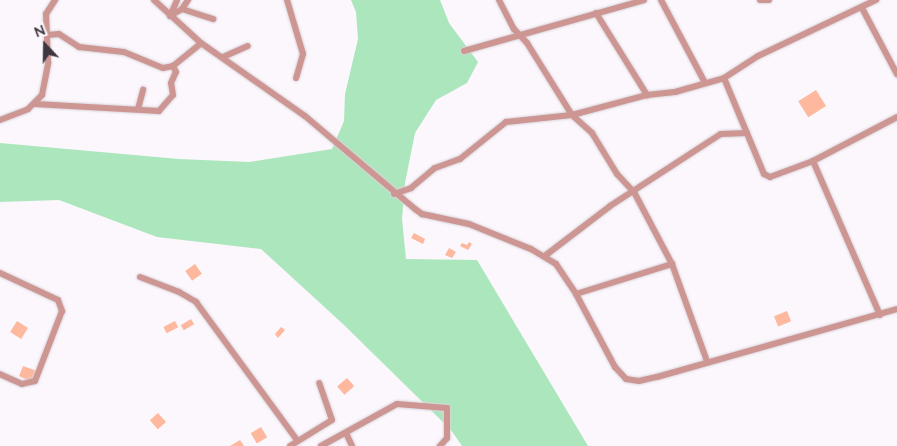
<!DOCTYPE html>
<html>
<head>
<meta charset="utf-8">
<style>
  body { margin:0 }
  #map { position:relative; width:897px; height:446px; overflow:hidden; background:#fbf7fc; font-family:Mulish,sans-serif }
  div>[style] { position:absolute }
  .green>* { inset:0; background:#ace6bd }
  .building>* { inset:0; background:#feb89d; transform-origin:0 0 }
  .roads { filter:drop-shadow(0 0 1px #d9d4da) drop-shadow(0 0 1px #d9d4da) }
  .street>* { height:6px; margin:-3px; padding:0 3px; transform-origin:3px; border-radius:3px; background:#cd9693 }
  span { translate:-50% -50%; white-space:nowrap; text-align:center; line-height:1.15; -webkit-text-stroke:5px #fbf7fc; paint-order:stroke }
  .north { position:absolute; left:20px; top:20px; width:50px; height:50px; -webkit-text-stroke:4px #fbf7fc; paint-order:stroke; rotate:339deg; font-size:14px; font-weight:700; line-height:20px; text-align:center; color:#3e3641 }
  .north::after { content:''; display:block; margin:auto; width:18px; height:22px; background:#3e3641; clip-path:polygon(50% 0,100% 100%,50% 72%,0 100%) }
</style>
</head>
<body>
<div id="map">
  <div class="green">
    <i style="clip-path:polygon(351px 0,440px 0,449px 23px,478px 62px,467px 83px,436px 100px,415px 133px,405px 183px,402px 219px,406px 259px,477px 260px,588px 446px,462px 446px,451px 430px,343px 324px,261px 249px,157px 237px,59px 200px,0 202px,0 143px,179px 159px,249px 162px,332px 149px,344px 121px,345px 94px,358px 39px,356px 12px)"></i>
  </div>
  <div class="building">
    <i style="left:816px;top:90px;width:19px;height:21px;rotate:58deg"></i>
    <i style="clip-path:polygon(414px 233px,425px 239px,423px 244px,411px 238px)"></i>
    <i style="clip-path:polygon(469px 242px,472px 244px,468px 250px,460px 246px,462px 243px,467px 245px)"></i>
    <i style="clip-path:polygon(449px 248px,456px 252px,452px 258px,445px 255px)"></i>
    <i style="left:195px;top:264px;width:12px;height:12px;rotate:55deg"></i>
    <i style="left:787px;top:311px;width:11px;height:14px;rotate:68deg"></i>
    <i style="left:191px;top:319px;width:6px;height:12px;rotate:59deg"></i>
    <i style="left:17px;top:321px;width:13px;height:13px;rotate:32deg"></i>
    <i style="left:175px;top:321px;width:7px;height:13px;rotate:63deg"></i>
    <i style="clip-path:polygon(281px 327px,285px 330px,278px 338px,275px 334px)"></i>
    <i style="clip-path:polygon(23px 366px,40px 372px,36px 384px,19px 376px)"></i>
    <i style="left:347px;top:378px;width:11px;height:13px;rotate:49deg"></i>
    <i style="left:158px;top:413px;width:12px;height:11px;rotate:48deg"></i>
    <i style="left:261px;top:427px;width:12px;height:12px;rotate:59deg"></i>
    <i style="clip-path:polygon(240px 440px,244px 446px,230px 446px)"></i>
  </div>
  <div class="roads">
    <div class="street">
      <i style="left:154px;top:0;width:64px;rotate:42.5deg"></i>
      <i style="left:201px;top:43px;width:127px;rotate:35.1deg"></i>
      <i style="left:305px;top:116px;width:144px;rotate:40.2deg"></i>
      <i style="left:415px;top:209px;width:9px;rotate:36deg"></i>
      <i style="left:422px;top:214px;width:48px;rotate:12deg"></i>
      <i style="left:469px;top:224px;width:67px;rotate:22deg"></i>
      <i style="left:531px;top:249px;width:29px;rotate:31deg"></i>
      <i style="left:556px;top:264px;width:36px;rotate:56deg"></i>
      <i style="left:576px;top:294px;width:83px;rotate:61.9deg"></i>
      <i style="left:615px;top:367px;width:16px;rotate:47deg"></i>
      <i style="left:626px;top:379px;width:13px;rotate:9deg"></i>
      <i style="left:639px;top:381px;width:18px;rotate:-13deg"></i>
      <i style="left:657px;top:377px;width:249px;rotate:-15.8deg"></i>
      <i style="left:287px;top:0;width:56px;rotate:73.5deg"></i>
      <i style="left:303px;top:54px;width:25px;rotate:106deg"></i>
      <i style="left:499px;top:0;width:33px;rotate:63deg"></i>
      <i style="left:514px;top:29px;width:19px;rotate:47deg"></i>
      <i style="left:527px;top:43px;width:85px;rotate:58deg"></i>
      <i style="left:572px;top:115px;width:27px;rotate:42deg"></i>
      <i style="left:592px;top:133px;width:48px;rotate:58.6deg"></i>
      <i style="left:617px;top:174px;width:25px;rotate:47deg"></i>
      <i style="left:634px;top:192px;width:81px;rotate:62.2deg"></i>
      <i style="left:661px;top:0;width:92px;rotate:62deg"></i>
      <i style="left:760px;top:0;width:9px"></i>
      <i style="left:862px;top:8px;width:75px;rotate:62.1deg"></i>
      <i style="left:182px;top:9px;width:33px;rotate:18deg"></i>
      <i style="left:596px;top:13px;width:97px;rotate:58.1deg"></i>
      <i style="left:170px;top:16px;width:14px;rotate:-30deg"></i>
      <i style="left:182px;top:9px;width:11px;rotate:-56deg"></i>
      <i style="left:170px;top:16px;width:17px;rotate:-66deg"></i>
      <i style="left:47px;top:35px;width:12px;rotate:-5deg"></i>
      <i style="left:59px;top:34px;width:24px;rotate:33deg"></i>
      <i style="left:79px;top:47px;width:45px;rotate:6.3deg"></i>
      <i style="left:124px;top:52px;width:42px;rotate:22.3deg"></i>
      <i style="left:163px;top:68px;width:10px;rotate:-11deg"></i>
      <i style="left:173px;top:66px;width:36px;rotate:-39deg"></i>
      <i style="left:464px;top:51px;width:187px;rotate:-15.8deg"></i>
      <i style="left:223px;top:57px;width:27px;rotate:-24deg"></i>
      <i style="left:724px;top:78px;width:104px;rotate:67.4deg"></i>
      <i style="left:764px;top:174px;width:7px;rotate:27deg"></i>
      <i style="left:770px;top:177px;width:46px;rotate:-20.4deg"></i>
      <i style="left:813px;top:161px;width:95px;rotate:-27.6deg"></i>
      <i style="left:35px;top:104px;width:124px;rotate:3.2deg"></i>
      <i style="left:159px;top:111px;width:21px;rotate:-49deg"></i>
      <i style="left:173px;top:95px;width:12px;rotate:-99deg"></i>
      <i style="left:171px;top:83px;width:12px;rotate:-66deg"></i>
      <i style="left:176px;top:72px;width:7px;rotate:-117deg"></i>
      <i style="left:138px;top:109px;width:20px;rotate:-75deg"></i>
      <i style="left:0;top:120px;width:30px;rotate:-21deg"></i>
      <i style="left:28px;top:109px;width:20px;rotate:-45deg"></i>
      <i style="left:42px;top:95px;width:33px;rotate:-79deg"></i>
      <i style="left:48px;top:63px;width:49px;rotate:-92.3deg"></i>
      <i style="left:46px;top:14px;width:17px;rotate:-57deg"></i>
      <i style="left:813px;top:161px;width:168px;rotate:66.5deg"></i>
      <i style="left:394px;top:194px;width:18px;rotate:-19deg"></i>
      <i style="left:411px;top:188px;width:31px;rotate:-40deg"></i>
      <i style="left:435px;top:168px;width:27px;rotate:-20deg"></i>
      <i style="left:460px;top:159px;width:59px;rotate:-38.8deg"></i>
      <i style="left:506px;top:122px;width:66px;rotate:-6.1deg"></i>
      <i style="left:572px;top:115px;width:78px;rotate:-14.9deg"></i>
      <i style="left:647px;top:95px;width:28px;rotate:-6deg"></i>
      <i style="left:675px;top:92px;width:51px;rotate:-15.9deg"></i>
      <i style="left:724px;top:78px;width:40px;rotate:-32.9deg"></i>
      <i style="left:758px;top:56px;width:131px;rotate:-25.4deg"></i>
      <i style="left:546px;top:255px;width:81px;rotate:-37.4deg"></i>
      <i style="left:610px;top:206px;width:132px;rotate:-33deg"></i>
      <i style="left:721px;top:134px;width:26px;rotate:-2deg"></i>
      <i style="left:0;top:273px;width:64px;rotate:25deg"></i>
      <i style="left:58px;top:300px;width:12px;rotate:70deg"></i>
      <i style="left:62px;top:311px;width:75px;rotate:111.1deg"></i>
      <i style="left:35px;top:381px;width:13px;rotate:167deg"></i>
      <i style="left:22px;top:384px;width:24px;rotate:-156deg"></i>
      <i style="left:140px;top:277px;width:42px;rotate:21deg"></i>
      <i style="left:179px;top:292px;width:20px;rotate:30deg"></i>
      <i style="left:196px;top:302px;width:171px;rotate:53.8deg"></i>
      <i style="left:576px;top:294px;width:101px;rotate:-17.4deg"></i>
      <i style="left:672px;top:264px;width:103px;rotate:70.2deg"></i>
      <i style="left:346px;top:433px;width:14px;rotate:65deg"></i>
      <i style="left:290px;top:446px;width:49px;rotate:-31.8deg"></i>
      <i style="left:332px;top:420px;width:39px;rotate:-109deg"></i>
      <i style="left:321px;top:446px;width:87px;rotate:-28.9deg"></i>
      <i style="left:397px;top:404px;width:50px;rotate:4.6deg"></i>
      <i style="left:447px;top:408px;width:30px;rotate:90deg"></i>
      <i style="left:447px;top:438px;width:11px;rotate:131deg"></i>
    </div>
  </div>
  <div class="north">N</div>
</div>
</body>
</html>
